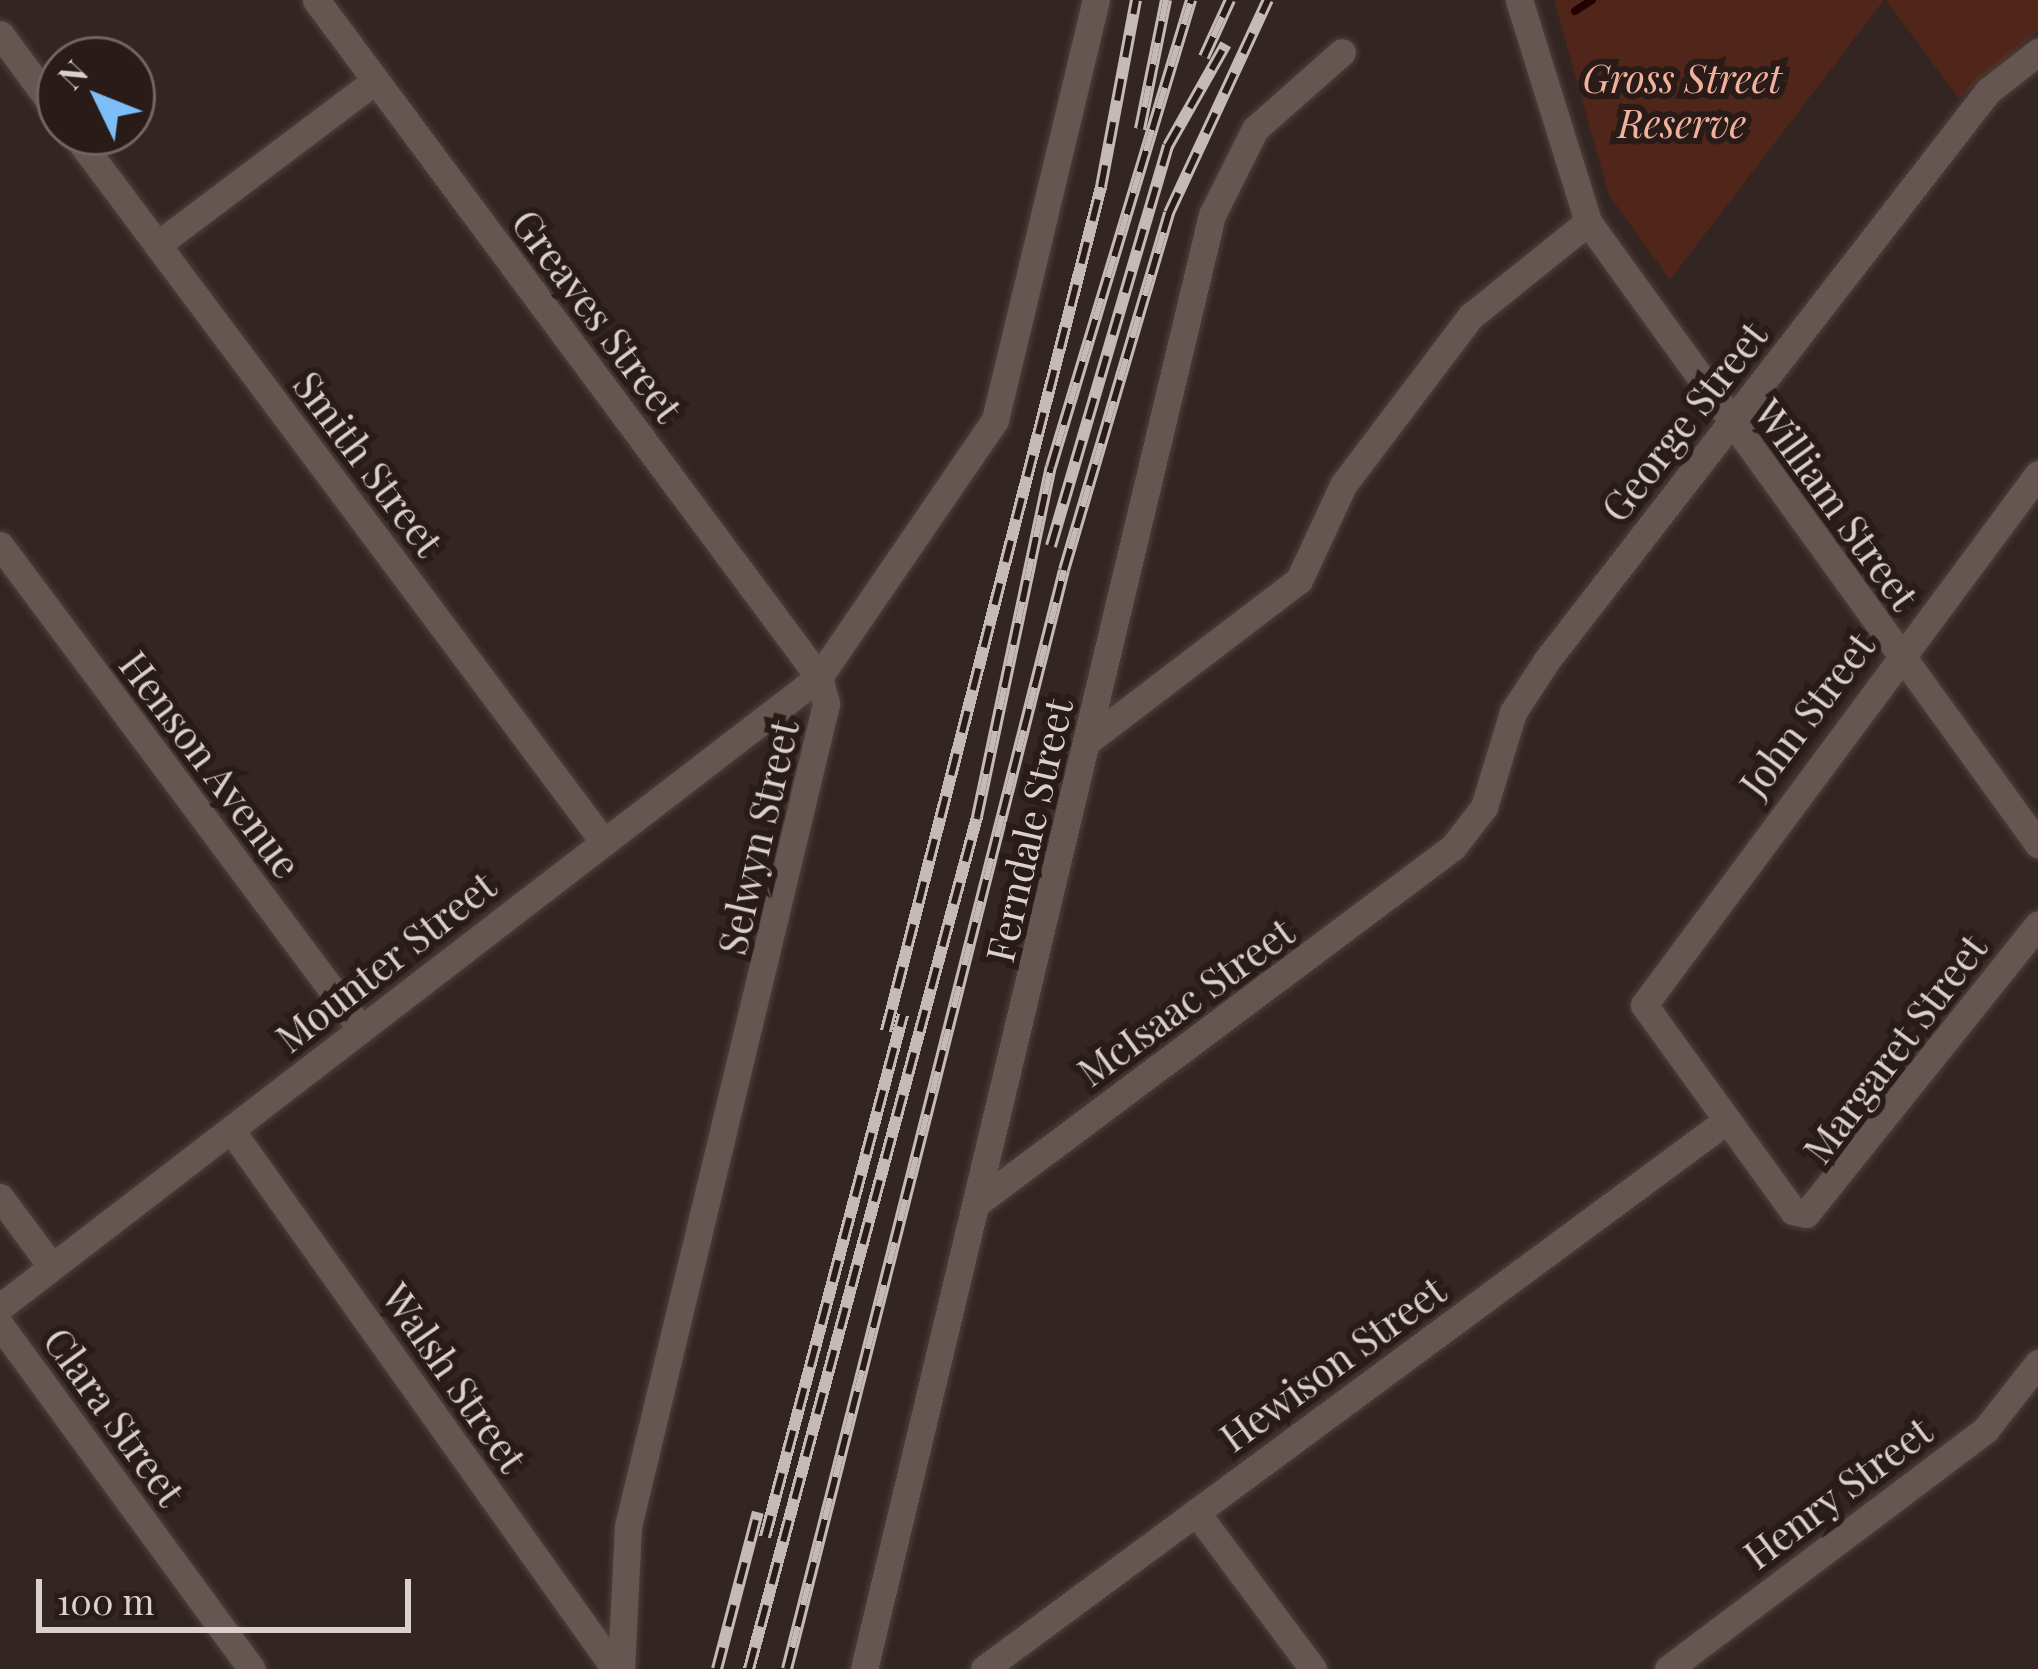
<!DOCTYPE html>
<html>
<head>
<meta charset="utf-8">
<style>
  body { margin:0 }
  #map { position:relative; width:2038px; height:1669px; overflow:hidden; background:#332522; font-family:"Playfair Display",serif }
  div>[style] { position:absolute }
  .green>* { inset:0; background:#50261a }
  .stream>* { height:8px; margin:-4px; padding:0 4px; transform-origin:4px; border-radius:4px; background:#220100 }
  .roads { filter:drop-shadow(0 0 3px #4c413e) drop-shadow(0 0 3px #4c413e) }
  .minor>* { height:27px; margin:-13.5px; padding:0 13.5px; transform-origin:13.5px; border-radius:13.5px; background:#655652 }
  .rail>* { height:12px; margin-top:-6px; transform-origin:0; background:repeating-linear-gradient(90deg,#291c18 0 22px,#c4bab7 0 44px); box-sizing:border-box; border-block:3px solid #c4bab7 }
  span { translate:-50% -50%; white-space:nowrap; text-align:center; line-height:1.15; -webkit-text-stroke:12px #291c18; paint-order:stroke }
  .park-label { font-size:39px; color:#f2b09d; font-style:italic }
  .street-label { font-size:39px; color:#dad1ce }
  .north { position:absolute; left:36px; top:36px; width:120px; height:120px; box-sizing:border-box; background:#291c18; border:3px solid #706461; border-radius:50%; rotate:313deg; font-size:33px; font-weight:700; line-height:48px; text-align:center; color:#dad1ce }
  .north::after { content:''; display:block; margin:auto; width:42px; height:54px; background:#7dbef9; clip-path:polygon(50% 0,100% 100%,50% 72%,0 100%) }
  .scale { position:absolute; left:36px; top:1579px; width:375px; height:54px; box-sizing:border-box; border:6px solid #dad1ce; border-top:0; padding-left:15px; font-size:36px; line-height:42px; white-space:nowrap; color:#dad1ce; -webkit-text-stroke:9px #291c18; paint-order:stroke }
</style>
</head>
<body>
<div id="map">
  <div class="green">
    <i style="clip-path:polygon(1554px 0,1884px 0,1670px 280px,1609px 195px)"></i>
    <i style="clip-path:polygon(1886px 0,2038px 0,2038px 31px,1959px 99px)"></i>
  </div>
  <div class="stream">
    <i style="left:1575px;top:11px;width:20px;rotate:-33deg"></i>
  </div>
  <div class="roads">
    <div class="minor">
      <i style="left:316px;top:0;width:843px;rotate:53.39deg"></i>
      <i style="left:819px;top:677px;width:28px;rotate:75deg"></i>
      <i style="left:826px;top:704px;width:846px;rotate:103.54deg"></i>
      <i style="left:628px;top:1526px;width:143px;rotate:92.8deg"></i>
      <i style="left:1519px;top:0;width:232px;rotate:72.7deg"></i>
      <i style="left:1588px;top:222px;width:768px;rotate:54.12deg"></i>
      <i style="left:0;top:34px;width:101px;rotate:53.5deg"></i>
      <i style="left:73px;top:132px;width:885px;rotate:53.22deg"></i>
      <i style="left:157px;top:245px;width:273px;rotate:-37deg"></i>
      <i style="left:2038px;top:474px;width:661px;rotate:126.58deg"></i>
      <i style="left:1644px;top:1005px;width:254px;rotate:54.1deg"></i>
      <i style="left:1793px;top:1211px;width:13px;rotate:13deg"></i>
      <i style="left:1806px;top:1214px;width:371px;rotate:-51.3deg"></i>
      <i style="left:0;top:545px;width:604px;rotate:53.28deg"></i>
      <i style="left:1089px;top:740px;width:264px;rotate:-37.3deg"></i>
      <i style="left:1299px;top:580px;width:105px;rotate:-65.1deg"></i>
      <i style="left:1343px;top:485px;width:212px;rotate:-52.9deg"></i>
      <i style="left:1471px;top:316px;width:150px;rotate:-38.8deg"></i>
      <i style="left:231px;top:1130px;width:662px;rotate:54.53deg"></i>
      <i style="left:0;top:1197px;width:87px;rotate:53.4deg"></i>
      <i style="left:981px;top:1200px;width:589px;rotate:-36.79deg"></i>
      <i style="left:1453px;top:847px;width:51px;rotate:-52.2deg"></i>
      <i style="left:1484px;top:807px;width:99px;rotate:-73deg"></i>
      <i style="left:1513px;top:712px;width:62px;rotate:-56.8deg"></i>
      <i style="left:1547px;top:660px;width:720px;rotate:-52.22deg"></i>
      <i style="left:1988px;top:91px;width:63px;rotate:-38deg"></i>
      <i style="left:0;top:1307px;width:1033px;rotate:-37.57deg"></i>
      <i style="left:819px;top:677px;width:311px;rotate:-55.6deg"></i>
      <i style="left:995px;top:420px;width:432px;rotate:-76.5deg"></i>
      <i style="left:0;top:1325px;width:426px;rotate:53.8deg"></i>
      <i style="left:1196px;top:1512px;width:196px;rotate:53.3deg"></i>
      <i style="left:864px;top:1669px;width:1495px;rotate:-76.54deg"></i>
      <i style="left:1212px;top:215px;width:96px;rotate:-63.4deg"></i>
      <i style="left:1255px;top:129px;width:116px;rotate:-41.5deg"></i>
      <i style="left:984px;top:1669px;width:922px;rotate:-36.45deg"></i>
      <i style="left:1668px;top:1669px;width:398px;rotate:-37deg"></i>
      <i style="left:1986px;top:1429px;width:84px;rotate:-51.8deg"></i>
    </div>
  </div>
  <div class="rail">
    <i style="left:1204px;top:57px;width:63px;rotate:-65.5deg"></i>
    <i style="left:1140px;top:129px;width:132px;rotate:-78.6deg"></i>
    <i style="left:1051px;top:546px;width:417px;rotate:-73.7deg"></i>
    <i style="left:1168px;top:146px;width:117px;rotate:-60.4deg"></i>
    <i style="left:886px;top:1031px;width:871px;rotate:-75.71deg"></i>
    <i style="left:1101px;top:187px;width:190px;rotate:-79.4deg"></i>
    <i style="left:765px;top:1537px;width:540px;rotate:-75.19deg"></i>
    <i style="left:717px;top:1669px;width:162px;rotate:-75.4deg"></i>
    <i style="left:749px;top:1669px;width:882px;rotate:-75.02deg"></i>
    <i style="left:977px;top:817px;width:358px;rotate:-78.1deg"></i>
    <i style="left:1051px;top:467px;width:488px;rotate:-73.3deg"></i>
    <i style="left:787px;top:1669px;width:1133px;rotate:-75.85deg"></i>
    <i style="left:1064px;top:570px;width:372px;rotate:-73.6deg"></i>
    <i style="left:1169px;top:213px;width:235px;rotate:-65.1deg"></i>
  </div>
  <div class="park-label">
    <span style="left:1682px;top:100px">Gross Street<br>Reserve</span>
  </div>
  <div class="street-label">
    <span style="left:598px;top:315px;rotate:53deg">Greaves Street</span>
    <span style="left:1683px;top:421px;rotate:-52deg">George Street</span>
    <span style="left:369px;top:463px;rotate:53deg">Smith Street</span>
    <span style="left:1837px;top:504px;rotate:54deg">William Street</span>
    <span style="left:1806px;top:714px;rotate:-53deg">John Street</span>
    <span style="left:211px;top:764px;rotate:53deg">Henson Avenue</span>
    <span style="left:1028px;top:830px;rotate:-77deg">Ferndale Street</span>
    <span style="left:757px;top:837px;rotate:-77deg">Selwyn Street</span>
    <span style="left:385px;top:961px;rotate:-38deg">Mounter Street</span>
    <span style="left:1185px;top:1001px;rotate:-36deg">McIsaac Street</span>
    <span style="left:1894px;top:1048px;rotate:-53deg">Margaret Street</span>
    <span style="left:1332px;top:1363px;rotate:-36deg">Hewison Street</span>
    <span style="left:455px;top:1377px;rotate:55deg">Walsh Street</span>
    <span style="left:115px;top:1416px;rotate:54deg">Clara Street</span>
    <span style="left:1837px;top:1492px;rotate:-37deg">Henry Street</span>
  </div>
  <div class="north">N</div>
  <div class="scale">100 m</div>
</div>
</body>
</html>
